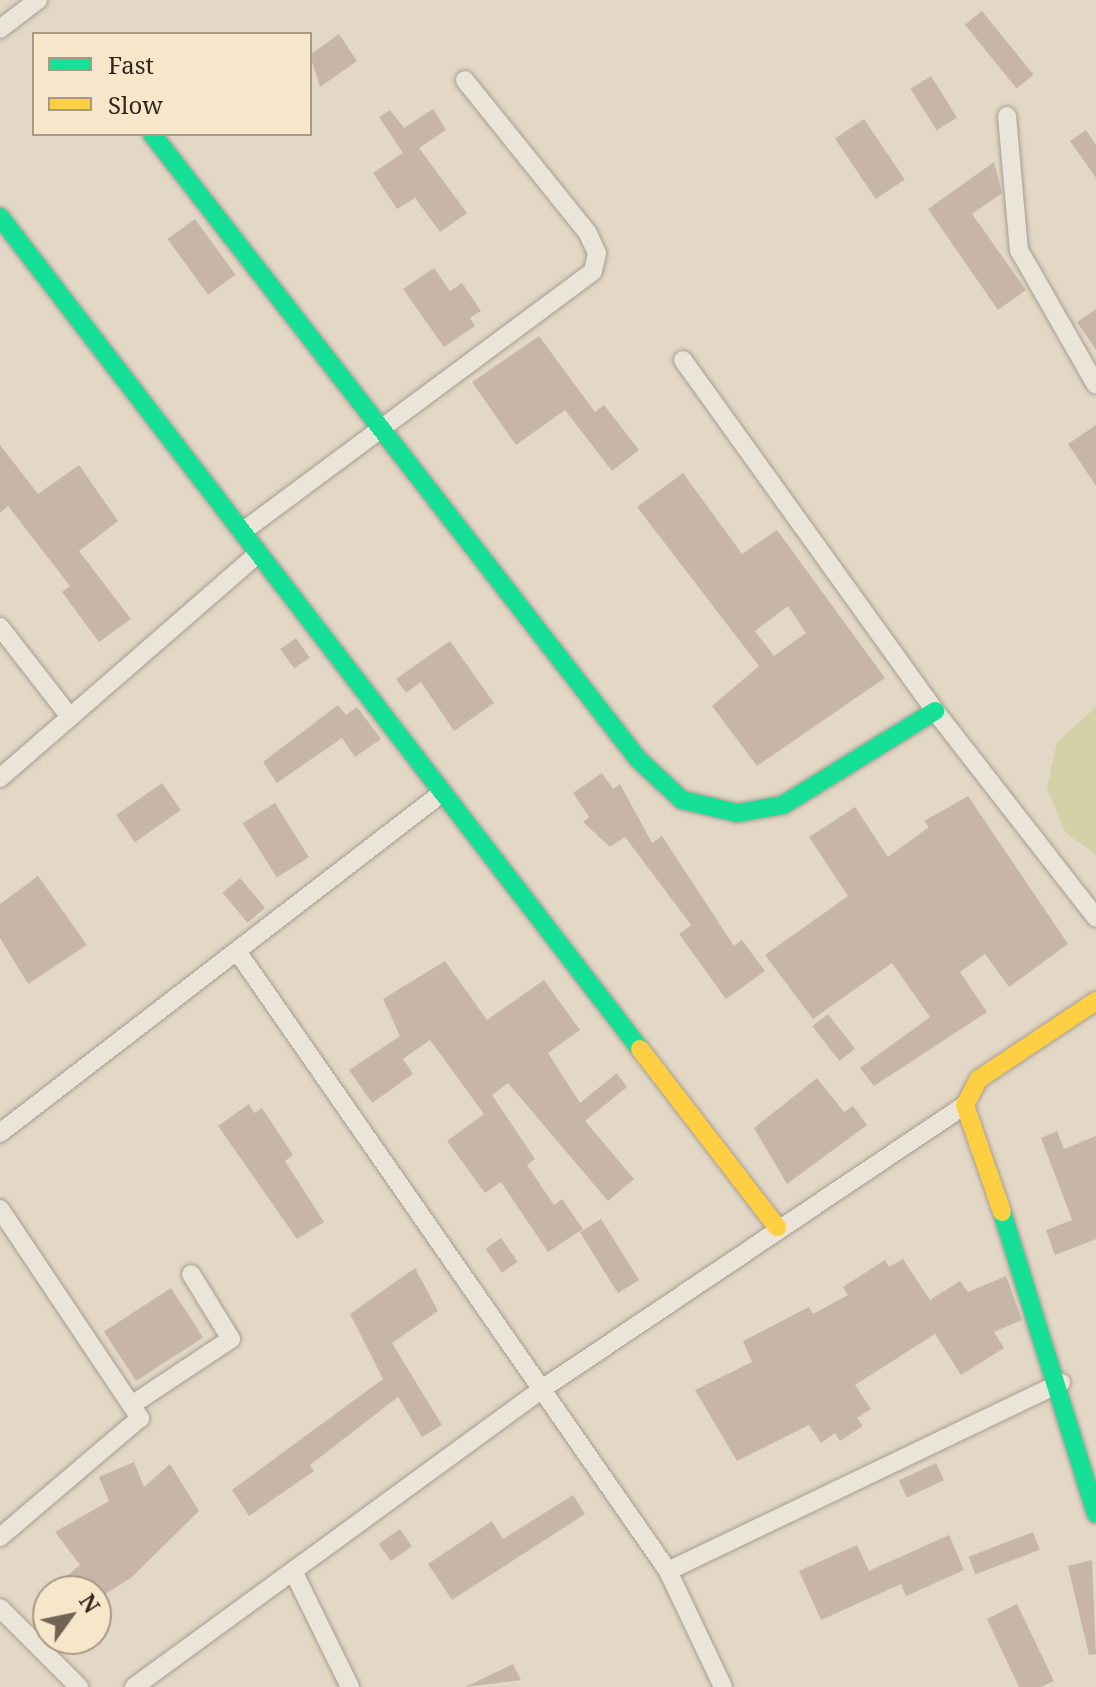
<!DOCTYPE html>
<html>
<head>
<meta charset="utf-8">
<style>
  body { margin:0 }
  #map { position:relative; width:1096px; height:1687px; overflow:hidden; background:#e3d8c6; font-family:"Noto Serif",serif }
  div>[style] { position:absolute }
  .green>* { inset:0; background:#d4d1a8 }
  .building>* { inset:0; background:#c7b6a7; transform-origin:0 0 }
  .roads { filter:drop-shadow(0 0 2px #a79d90) drop-shadow(0 0 2px #a79d90) }
  .street>* { height:18px; margin:-9px; padding:0 9px; transform-origin:9px; border-radius:9px; background:#eae4d9 }
  .fast>* { height:18px; margin:-9px; padding:0 9px; transform-origin:9px; border-radius:9px; background:#16e098 }
  .slow>* { height:18px; margin:-9px; padding:0 9px; transform-origin:9px; border-radius:9px; background:#ffcf43 }
  span { translate:-50% -50%; white-space:nowrap; text-align:center; line-height:1.15; -webkit-text-stroke:6px #f6e7ca; paint-order:stroke }
  .legend { position:absolute; left:32px; top:32px; width:280px; height:104px; box-sizing:border-box; background:#f6e7ca; border:2px solid #a89984; margin:0; padding:10px 14px; list-style:none; font-size:24px; color:#34251a }
  .legend li { display:flex; align-items:center; gap:16px; height:40px }
  .legend b { width:40px; border:2px solid #a89984 }
  .north { position:absolute; left:32px; top:1575px; width:80px; height:80px; box-sizing:border-box; background:#f6e7ca; border:2px solid #a89984; border-radius:50%; rotate:57deg; font-size:22px; font-weight:700; line-height:32px; text-align:center; color:#34251a }
  .north::after { content:''; display:block; margin:auto; width:28px; height:36px; background:#716456; clip-path:polygon(50% 0,100% 100%,50% 72%,0 100%) }
</style>
</head>
<body>
<div id="map">
  <div class="green">
    <i style="clip-path:polygon(1096px 707px,1096px 855px,1065px 832px,1047px 788px,1057px 742px)"></i>
  </div>
  <div class="building">
    <i style="left:982px;top:11px;width:82px;height:22px;rotate:51deg"></i>
    <i style="clip-path:polygon(339px 34px,357px 61px,320px 87px,310px 55px)"></i>
    <i style="left:931px;top:76px;width:49px;height:24px;rotate:58deg"></i>
    <i style="clip-path:polygon(433px 109px,446px 130px,419px 148px,467px 213px,440px 232px,415px 198px,397px 209px,373px 173px,403px 153px,379px 117px,390px 110px,404px 128px)"></i>
    <i style="left:864px;top:119px;width:73px;height:35px;rotate:56deg"></i>
    <i style="clip-path:polygon(1086px 130px,1096px 145px,1096px 178px,1070px 141px)"></i>
    <i style="clip-path:polygon(994px 162px,1002px 193px,972px 214px,1026px 290px,998px 310px,928px 209px)"></i>
    <i style="left:195px;top:219px;width:69px;height:34px;rotate:54deg"></i>
    <i style="clip-path:polygon(434px 268px,450px 291px,462px 283px,481px 311px,470px 318px,475px 326px,444px 347px,403px 289px)"></i>
    <i style="clip-path:polygon(1096px 309px,1096px 350px,1077px 322px)"></i>
    <i style="clip-path:polygon(539px 336px,595px 412px,604px 405px,639px 450px,612px 471px,565px 410px,516px 445px,472px 382px)"></i>
    <i style="clip-path:polygon(1096px 425px,1096px 486px,1068px 444px)"></i>
    <i style="clip-path:polygon(0 445px,38px 494px,79px 465px,118px 521px,79px 551px,131px 619px,99px 642px,62px 592px,70px 586px,8px 506px,0 513px)"></i>
    <i style="clip-path:polygon(evenodd,683px 473px,742px 554px,777px 530px,885px 678px,757px 766px,712px 706px,759px 666px,637px 507px,683px 473px,788px 606px,806px 633px,774px 656px,755px 631px,788px 606px)"></i>
    <i style="left:296px;top:638px;width:24px;height:19px;rotate:55deg"></i>
    <i style="clip-path:polygon(450px 641px,494px 703px,454px 731px,421px 682px,406px 693px,396px 679px)"></i>
    <i style="clip-path:polygon(338px 705px,346px 715px,357px 707px,381px 739px,355px 757px,342px 738px,277px 783px,263px 762px)"></i>
    <i style="clip-path:polygon(602px 773px,613px 789px,620px 784px,652px 843px,662px 836px,734px 946px,742px 940px,765px 971px,726px 999px,679px 934px,691px 925px,625px 837px,610px 847px,583px 822px,589px 817px,573px 793px)"></i>
    <i style="left:162px;top:783px;width:33px;height:56px;rotate:55deg"></i>
    <i style="clip-path:polygon(968px 796px,1068px 944px,1009px 987px,985px 954px,960px 972px,987px 1012px,874px 1086px,860px 1068px,930px 1017px,892px 963px,813px 1019px,765px 955px,848px 896px,809px 837px,855px 807px,888px 857px,929px 827px,924px 821px)"></i>
    <i style="left:275px;top:803px;width:64px;height:38px;rotate:58deg"></i>
    <i style="clip-path:polygon(38px 876px,87px 945px,28px 984px,0 938px,0 904px)"></i>
    <i style="left:240px;top:878px;width:39px;height:23px;rotate:50deg"></i>
    <i style="clip-path:polygon(445px 961px,487px 1020px,544px 980px,580px 1030px,548px 1053px,580px 1103px,617px 1073px,627px 1087px,585px 1121px,634px 1179px,608px 1201px,508px 1083px,492px 1095px,535px 1159px,527px 1165px,554px 1205px,562px 1199px,583px 1229px,548px 1252px,501px 1182px,485px 1193px,447px 1141px,484px 1114px,430px 1040px,403px 1059px,413px 1074px,372px 1103px,349px 1070px,400px 1036px,383px 999px)"></i>
    <i style="left:828px;top:1014px;width:44px;height:20px;rotate:52deg"></i>
    <i style="clip-path:polygon(817px 1078px,844px 1112px,853px 1106px,867px 1125px,787px 1184px,754px 1128px)"></i>
    <i style="clip-path:polygon(249px 1104px,254px 1113px,262px 1108px,293px 1155px,285px 1161px,324px 1222px,297px 1239px,218px 1126px)"></i>
    <i style="clip-path:polygon(1057px 1131px,1064px 1149px,1096px 1136px,1096px 1239px,1055px 1255px,1046px 1230px,1072px 1220px,1041px 1138px)"></i>
    <i style="left:601px;top:1219px;width:72px;height:25px;rotate:58deg"></i>
    <i style="left:501px;top:1238px;width:29px;height:19px;rotate:55deg"></i>
    <i style="clip-path:polygon(903px 1259px,930px 1300px,960px 1281px,968px 1292px,1006px 1276px,1022px 1320px,994px 1332px,1004px 1348px,961px 1375px,935px 1334px,855px 1385px,871px 1409px,857px 1418px,863px 1426px,840px 1441px,835px 1433px,821px 1443px,809px 1425px,737px 1461px,695px 1390px,752px 1362px,743px 1341px,809px 1307px,813px 1314px,848px 1295px,843px 1287px,885px 1260px,889px 1267px)"></i>
    <i style="clip-path:polygon(415px 1268px,438px 1311px,392px 1343px,442px 1425px,422px 1437px,398px 1397px,310px 1465px,314px 1471px,249px 1516px,232px 1490px,383px 1379px,350px 1314px)"></i>
    <i style="left:171px;top:1288px;width:59px;height:80px;rotate:57deg"></i>
    <i style="clip-path:polygon(134px 1462px,144px 1487px,170px 1464px,199px 1511px,132px 1577px,96px 1600px,96px 1591px,68px 1591px,60px 1582px,80px 1565px,55px 1532px,109px 1501px,99px 1477px)"></i>
    <i style="left:936px;top:1463px;width:19px;height:41px;rotate:65deg"></i>
    <i style="clip-path:polygon(573px 1495px,585px 1514px,452px 1600px,428px 1564px,492px 1521px,503px 1539px)"></i>
    <i style="left:400px;top:1529px;width:21px;height:26px;rotate:55deg"></i>
    <i style="left:1033px;top:1532px;width:19px;height:69px;rotate:69deg"></i>
    <i style="clip-path:polygon(949px 1535px,964px 1570px,906px 1596px,901px 1584px,821px 1620px,799px 1571px,857px 1545px,869px 1571px)"></i>
    <i style="clip-path:polygon(1092px 1560px,1096px 1654px,1089px 1655px,1068px 1566px)"></i>
    <i style="clip-path:polygon(1017px 1604px,1054px 1681px,1041px 1687px,1019px 1687px,987px 1619px)"></i>
    <i style="clip-path:polygon(513px 1664px,521px 1680px,465px 1687px)"></i>
  </div>
  <div class="roads">
    <div class="street">
      <i style="left:0;top:29px;width:48px;rotate:-37.3deg"></i>
      <i style="left:1007px;top:116px;width:135px;rotate:84.9deg"></i>
      <i style="left:1019px;top:250px;width:155px;rotate:60.3deg"></i>
      <i style="left:683px;top:360px;width:432px;rotate:54.3deg"></i>
      <i style="left:935px;top:711px;width:262px;rotate:52.1deg"></i>
      <i style="left:242px;top:532px;width:437px;rotate:-36.6deg"></i>
      <i style="left:593px;top:271px;width:18px;rotate:-77deg"></i>
      <i style="left:597px;top:253px;width:23px;rotate:-115deg"></i>
      <i style="left:587px;top:232px;width:195px;rotate:-128.8deg"></i>
      <i style="left:0;top:627px;width:109px;rotate:52.1deg"></i>
      <i style="left:0;top:778px;width:342px;rotate:-41deg"></i>
      <i style="left:237px;top:951px;width:755px;rotate:55.19deg"></i>
      <i style="left:668px;top:1571px;width:128px;rotate:64.6deg"></i>
      <i style="left:0;top:1133px;width:558px;rotate:-37.57deg"></i>
      <i style="left:0;top:1209px;width:252px;rotate:56.2deg"></i>
      <i style="left:140px;top:1418px;width:184px;rotate:139.6deg"></i>
      <i style="left:136px;top:1402px;width:114px;rotate:-33.6deg"></i>
      <i style="left:231px;top:1339px;width:76px;rotate:-121.6deg"></i>
      <i style="left:668px;top:1571px;width:436px;rotate:-25.6deg"></i>
      <i style="left:294px;top:1573px;width:127px;rotate:63.8deg"></i>
      <i style="left:0;top:1608px;width:112px;rotate:45deg"></i>
      <i style="left:134px;top:1687px;width:509px;rotate:-36.13deg"></i>
      <i style="left:545px;top:1387px;width:506px;rotate:-33.88deg"></i>
    </div>
    <div class="fast">
      <i style="left:152px;top:134px;width:792px;rotate:52.13deg"></i>
      <i style="left:638px;top:759px;width:60px;rotate:43deg"></i>
      <i style="left:682px;top:800px;width:57px;rotate:13.1deg"></i>
      <i style="left:738px;top:813px;width:46px;rotate:-10.1deg"></i>
      <i style="left:783px;top:805px;width:179px;rotate:-31.7deg"></i>
      <i style="left:0;top:217px;width:1050px;rotate:52.43deg"></i>
      <i style="left:1002px;top:1212px;width:316px;rotate:72.7deg"></i>
    </div>
    <div class="slow">
      <i style="left:640px;top:1049px;width:225px;rotate:52.4deg"></i>
      <i style="left:1002px;top:1212px;width:113px;rotate:-109.1deg"></i>
      <i style="left:965px;top:1105px;width:30px;rotate:-62deg"></i>
      <i style="left:979px;top:1079px;width:141px;rotate:-33.7deg"></i>
    </div>
  </div>
  <ul class="legend">
  <li><b style="height:10px;background:#16e098"></b>Fast</li>
  <li><b style="height:10px;background:#ffcf43"></b>Slow</li>
  </ul>
  <div class="north">N</div>
</div>
</body>
</html>
